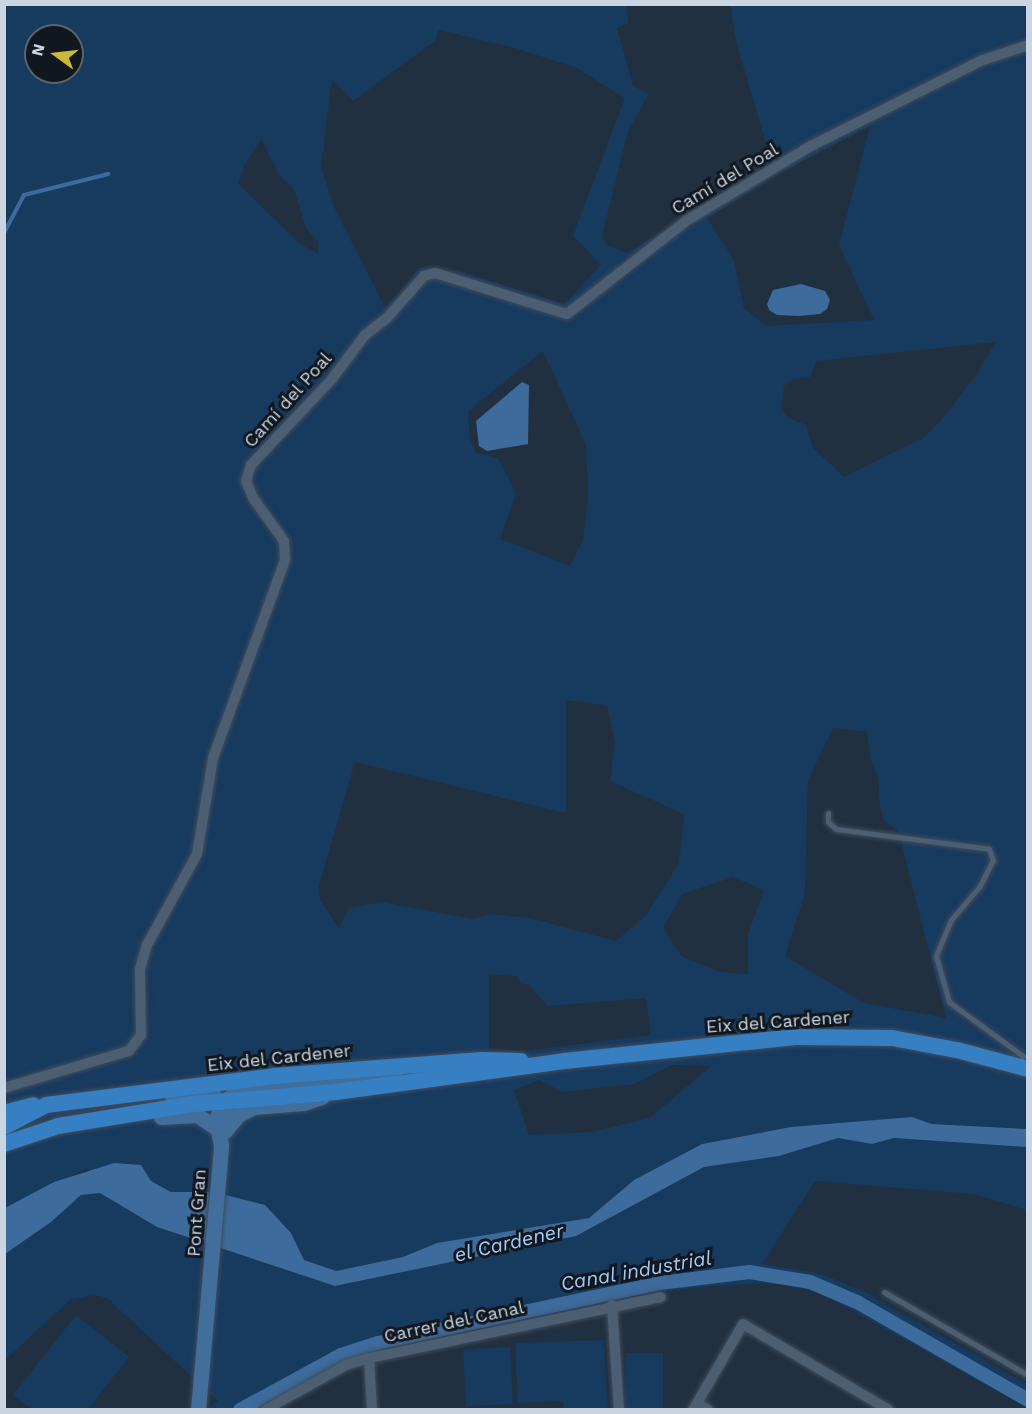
<!DOCTYPE html>
<html>
<head>
<meta charset="utf-8">
<style>
  body { margin:0 }
  #map { position:relative; width:1032px; height:1414px; overflow:hidden; background:#203041; font-family:"Work Sans",sans-serif }
  div>[style] { position:absolute }
  .green>* { inset:0; background:#173a5f; transform-origin:0 0 }
  .water>* { inset:0; background:#3d6b9c }
  .stream>* { height:4px; margin:-2px; padding:0 2px; transform-origin:2px; border-radius:2px; background:#3d6b9c }
  .canal>* { height:14px; margin:-7px; padding:0 7px; transform-origin:7px; border-radius:7px; background:#3d6b9c }
  .roads { filter:drop-shadow(0 0 2px #3f4c5b) drop-shadow(0 0 2px #3f4c5b) }
  .lane>* { height:5px; margin:-2.5px; padding:0 2.5px; transform-origin:2.5px; border-radius:2.5px; background:#4c5e71 }
  .street>* { height:10px; margin:-5px; padding:0 5px; transform-origin:5px; border-radius:5px; background:#4c5e71 }
  .secondary>* { height:15px; margin:-7.5px; padding:0 7.5px; transform-origin:7.5px; border-radius:7.5px; background:#416e9a }
  .primary>* { height:16px; margin:-8px; padding:0 8px; transform-origin:8px; border-radius:8px; background:#367fc3 }
  span { translate:-50% -50%; white-space:nowrap; text-align:center; line-height:1.15; -webkit-text-stroke:6px #10171f; paint-order:stroke }
  .street-label { font-size:18px; color:#cbd5e1 }
  .water-label { font-size:20px; color:#a4cbf6; font-style:italic }
  .frame { position:absolute; inset:0; border:6px solid #cbd5e1; pointer-events:none }
  .north { position:absolute; left:24px; top:24px; width:60px; height:60px; box-sizing:border-box; background:#10171f; border:2px solid #5b636d; border-radius:50%; rotate:285deg; font-size:16px; font-weight:700; line-height:24px; text-align:center; color:#cbd5e1 }
  .north::after { content:''; display:block; margin:auto; width:21px; height:27px; background:#cbb939; clip-path:polygon(50% 0,100% 100%,50% 72%,0 100%) }
</style>
</head>
<body>
<div id="map">
  <div class="green">
    <i style="clip-path:polygon(evenodd,626px 5px,628px 23px,617px 28px,633px 86px,649px 94px,628px 131px,602px 236px,606px 244px,627px 253px,772px 163px,737px 45px,730px 5px,1027px 5px,1027px 1129px,932px 1124px,911px 1117px,741px 1136px,702px 1144px,634px 1180px,589px 1218px,437px 1243px,403px 1257px,336px 1271px,304px 1260px,291px 1233px,265px 1205px,214px 1192px,171px 1192px,151px 1181px,86px 1169px,5px 1208px,5px 6px,626px 5px,438px 30px,508px 46px,575px 67px,625px 98px,573px 236px,601px 265px,564px 304px,461px 272px,420px 268px,385px 308px,333px 205px,321px 166px,332px 79px,353px 101px,436px 40px,438px 30px,626px 5px,36px 36px,72px 36px,72px 72px,36px 72px,36px 36px,626px 5px,870px 126px,839px 245px,874px 320px,766px 326px,744px 308px,734px 260px,707px 218px,778px 174px,870px 126px,626px 5px,261px 139px,280px 176px,294px 189px,306px 228px,318px 242px,318px 254px,300px 244px,238px 183px,245px 164px,261px 139px,626px 5px,996px 342px,975px 376px,940px 422px,923px 438px,844px 477px,813px 448px,806px 425px,789px 418px,781px 410px,784px 386px,793px 379px,810px 377px,816px 361px,996px 342px,626px 5px,543px 351px,586px 445px,588px 497px,583px 540px,570px 566px,500px 539px,516px 493px,498px 458px,476px 453px,470px 439px,468px 411px,543px 351px,626px 5px,566px 700px,607px 706px,615px 742px,610px 781px,684px 814px,679px 863px,646px 915px,616px 941px,529px 918px,489px 914px,473px 919px,382px 902px,349px 908px,339px 928px,320px 900px,319px 885px,355px 762px,566px 813px,566px 700px,626px 5px,833px 728px,867px 732px,871px 761px,878px 776px,880px 808px,885px 822px,898px 830px,946px 1018px,864px 1003px,785px 956px,805px 893px,808px 780px,833px 728px,626px 5px,733px 877px,764px 890px,748px 934px,748px 975px,717px 971px,682px 957px,663px 928px,682px 894px,733px 877px,626px 5px,489px 974px,517px 976px,520px 983px,529px 985px,548px 1006px,646px 998px,651px 1035px,524px 1051px,489px 1051px,489px 974px,626px 5px,672px 1065px,711px 1066px,650px 1118px,592px 1132px,529px 1135px,514px 1090px,539px 1080px,563px 1092px,635px 1084px,672px 1065px)"></i>
    <i style="clip-path:polygon(838px 1138px,872px 1144px,894px 1138px,1027px 1147px,1027px 1210px,974px 1194px,815px 1181px,762px 1264px,819px 1273px,865px 1292px,1027px 1384px,1027px 1408px,821px 1293px,783px 1283px,711px 1286px,610px 1298px,392px 1344px,342px 1360px,248px 1409px,206px 1409px,218px 1401px,107px 1298px,94px 1295px,71px 1299px,5px 1360px,5px 1254px,51px 1222px,81px 1195px,101px 1193px,157px 1227px,335px 1286px,576px 1236px,704px 1167px,779px 1156px)"></i>
    <i style="clip-path:polygon(76px 1315px,129px 1357px,88px 1409px,32px 1409px,13px 1395px)"></i>
    <i style="clip-path:polygon(604px 1340px,608px 1409px,564px 1409px,563px 1401px,518px 1403px,515px 1343px)"></i>
    <i style="left:510px;top:1347px;width:57px;height:47px;rotate:87deg"></i>
    <i style="left:663px;top:1353px;width:56px;height:37px;rotate:90deg"></i>
  </div>
  <div class="water">
    <i style="clip-path:polygon(801px 284px,825px 291px,830px 300px,827px 309px,820px 314px,799px 316px,777px 315px,769px 310px,767px 304px,773px 290px)"></i>
    <i style="clip-path:polygon(522px 382px,529px 385px,528px 444px,487px 451px,479px 446px,476px 421px)"></i>
    <i style="clip-path:polygon(912px 1117px,932px 1124px,1027px 1129px,1027px 1147px,894px 1138px,872px 1144px,838px 1138px,779px 1156px,704px 1167px,576px 1236px,335px 1286px,157px 1227px,100px 1193px,81px 1195px,51px 1222px,5px 1254px,5px 1208px,54px 1182px,114px 1163px,141px 1165px,151px 1181px,171px 1192px,214px 1192px,265px 1205px,291px 1233px,304px 1260px,336px 1271px,403px 1257px,437px 1243px,589px 1218px,634px 1180px,702px 1144px,791px 1127px)"></i>
  </div>
  <div class="stream">
    <i style="left:4px;top:233px;width:43px;rotate:-62.2deg"></i>
    <i style="left:24px;top:195px;width:87px;rotate:-14deg"></i>
  </div>
  <div class="canal">
    <i style="left:240px;top:1410px;width:115px;rotate:-28.6deg"></i>
    <i style="left:341px;top:1355px;width:39px;rotate:-18deg"></i>
    <i style="left:378px;top:1343px;width:288px;rotate:-12deg"></i>
    <i style="left:660px;top:1283px;width:90px;rotate:-7deg"></i>
    <i style="left:749px;top:1272px;width:62px;rotate:9.3deg"></i>
    <i style="left:810px;top:1282px;width:51px;rotate:23.1deg"></i>
    <i style="left:857px;top:1302px;width:197px;rotate:29.8deg"></i>
  </div>
  <div class="roads">
    <div class="lane">
      <i style="left:828px;top:813px;width:9px;rotate:90deg"></i>
      <i style="left:828px;top:822px;width:11px;rotate:41deg"></i>
      <i style="left:836px;top:829px;width:154px;rotate:7.4deg"></i>
      <i style="left:989px;top:849px;width:12px;rotate:70deg"></i>
      <i style="left:993px;top:860px;width:29px;rotate:117deg"></i>
      <i style="left:980px;top:886px;width:45px;rotate:130.5deg"></i>
      <i style="left:951px;top:920px;width:39px;rotate:113deg"></i>
      <i style="left:936px;top:956px;width:48px;rotate:74.2deg"></i>
      <i style="left:949px;top:1002px;width:92px;rotate:36.1deg"></i>
      <i style="left:1023px;top:1056px;width:9px;rotate:108deg"></i>
      <i style="left:884px;top:1292px;width:166px;rotate:30deg"></i>
    </div>
    <div class="street">
      <i style="left:4px;top:1088px;width:130px;rotate:-16.5deg"></i>
      <i style="left:129px;top:1051px;width:20px;rotate:-53deg"></i>
      <i style="left:141px;top:1035px;width:66px;rotate:-90.9deg"></i>
      <i style="left:140px;top:969px;width:25px;rotate:-74deg"></i>
      <i style="left:147px;top:945px;width:104px;rotate:-61.2deg"></i>
      <i style="left:197px;top:854px;width:97px;rotate:-80.5deg"></i>
      <i style="left:213px;top:758px;width:211px;rotate:-70deg"></i>
      <i style="left:285px;top:560px;width:19px;rotate:-93deg"></i>
      <i style="left:284px;top:541px;width:53px;rotate:-125.8deg"></i>
      <i style="left:253px;top:498px;width:18px;rotate:-112deg"></i>
      <i style="left:246px;top:481px;width:17px;rotate:-73deg"></i>
      <i style="left:251px;top:465px;width:118px;rotate:-46.7deg"></i>
      <i style="left:332px;top:379px;width:55px;rotate:-53.1deg"></i>
      <i style="left:365px;top:335px;width:28px;rotate:-38deg"></i>
      <i style="left:387px;top:318px;width:56px;rotate:-48.6deg"></i>
      <i style="left:424px;top:276px;width:11px;rotate:-15deg"></i>
      <i style="left:435px;top:273px;width:138px;rotate:17.3deg"></i>
      <i style="left:567px;top:314px;width:151px;rotate:-38deg"></i>
      <i style="left:686px;top:221px;width:146px;rotate:-31deg"></i>
      <i style="left:811px;top:146px;width:192px;rotate:-26.6deg"></i>
      <i style="left:983px;top:60px;width:47px;rotate:-18.4deg"></i>
      <i style="left:612px;top:1305px;width:105px;rotate:86.2deg"></i>
      <i style="left:369px;top:1358px;width:52px;rotate:86.7deg"></i>
      <i style="left:697px;top:1403px;width:13px;rotate:32deg"></i>
      <i style="left:265px;top:1410px;width:93px;rotate:-29.1deg"></i>
      <i style="left:346px;top:1365px;width:24px;rotate:-17deg"></i>
      <i style="left:369px;top:1358px;width:298px;rotate:-11.8deg"></i>
      <i style="left:693px;top:1410px;width:99px;rotate:-59.8deg"></i>
      <i style="left:743px;top:1324px;width:169px;rotate:30.5deg"></i>
    </div>
    <div class="secondary">
      <i style="left:172px;top:1097px;width:43px"></i>
      <i style="left:215px;top:1097px;width:19px;rotate:54deg"></i>
      <i style="left:226px;top:1112px;width:16px;rotate:86deg"></i>
      <i style="left:161px;top:1117px;width:36px;rotate:-3deg"></i>
      <i style="left:197px;top:1115px;width:25px;rotate:34deg"></i>
      <i style="left:225px;top:1131px;width:21px;rotate:-51deg"></i>
      <i style="left:238px;top:1115px;width:18px;rotate:-27deg"></i>
      <i style="left:254px;top:1107px;width:49px;rotate:-4.7deg"></i>
      <i style="left:303px;top:1103px;width:20px;rotate:-18deg"></i>
      <i style="left:198px;top:1410px;width:266px;rotate:-85deg"></i>
      <i style="left:221px;top:1145px;width:25px;rotate:-102deg"></i>
      <i style="left:216px;top:1121px;width:19px;rotate:-74deg"></i>
      <i style="left:221px;top:1103px;width:17px;rotate:-36deg"></i>
      <i style="left:235px;top:1093px;width:125px;rotate:-6deg"></i>
      <i style="left:359px;top:1080px;width:43px;rotate:-17.6deg"></i>
    </div>
    <div class="primary">
      <i style="left:4px;top:1113px;width:30px;rotate:-15deg"></i>
      <i style="left:4px;top:1127px;width:47px;rotate:-27.6deg"></i>
      <i style="left:46px;top:1105px;width:230px;rotate:-7.2deg"></i>
      <i style="left:274px;top:1076px;width:208px;rotate:-4.4deg"></i>
      <i style="left:481px;top:1060px;width:40px;rotate:1.4deg"></i>
      <i style="left:4px;top:1144px;width:57px;rotate:-18.4deg"></i>
      <i style="left:58px;top:1126px;width:138px;rotate:-9.2deg"></i>
      <i style="left:194px;top:1104px;width:143px;rotate:-4.8deg"></i>
      <i style="left:336px;top:1092px;width:230px;rotate:-7.7deg"></i>
      <i style="left:564px;top:1061px;width:233px;rotate:-5.9deg"></i>
      <i style="left:796px;top:1037px;width:96px;rotate:0.6deg"></i>
      <i style="left:892px;top:1038px;width:66px;rotate:10.5deg"></i>
      <i style="left:957px;top:1050px;width:73px;rotate:15deg"></i>
    </div>
  </div>
  <div class="street-label">
    <span style="left:725px;top:179px;rotate:-31deg">Camí del Poal</span>
    <span style="left:288px;top:400px;rotate:-48deg">Camí del Poal</span>
    <span style="left:778px;top:1022px;rotate:-4deg">Eix del Cardener</span>
    <span style="left:279px;top:1058px;rotate:-6deg">Eix del Cardener</span>
    <span style="left:197px;top:1213px;rotate:-86deg">Pont Gran</span>
    <span style="left:454px;top:1322px;rotate:-12deg">Carrer del Canal</span>
  </div>
  <div class="water-label">
    <span style="left:509px;top:1243px;rotate:-13deg">el Cardener</span>
    <span style="left:636px;top:1271px;rotate:-10deg">Canal industrial</span>
  </div>
  <div class="frame"></div>
  <div class="north">N</div>
</div>
</body>
</html>
